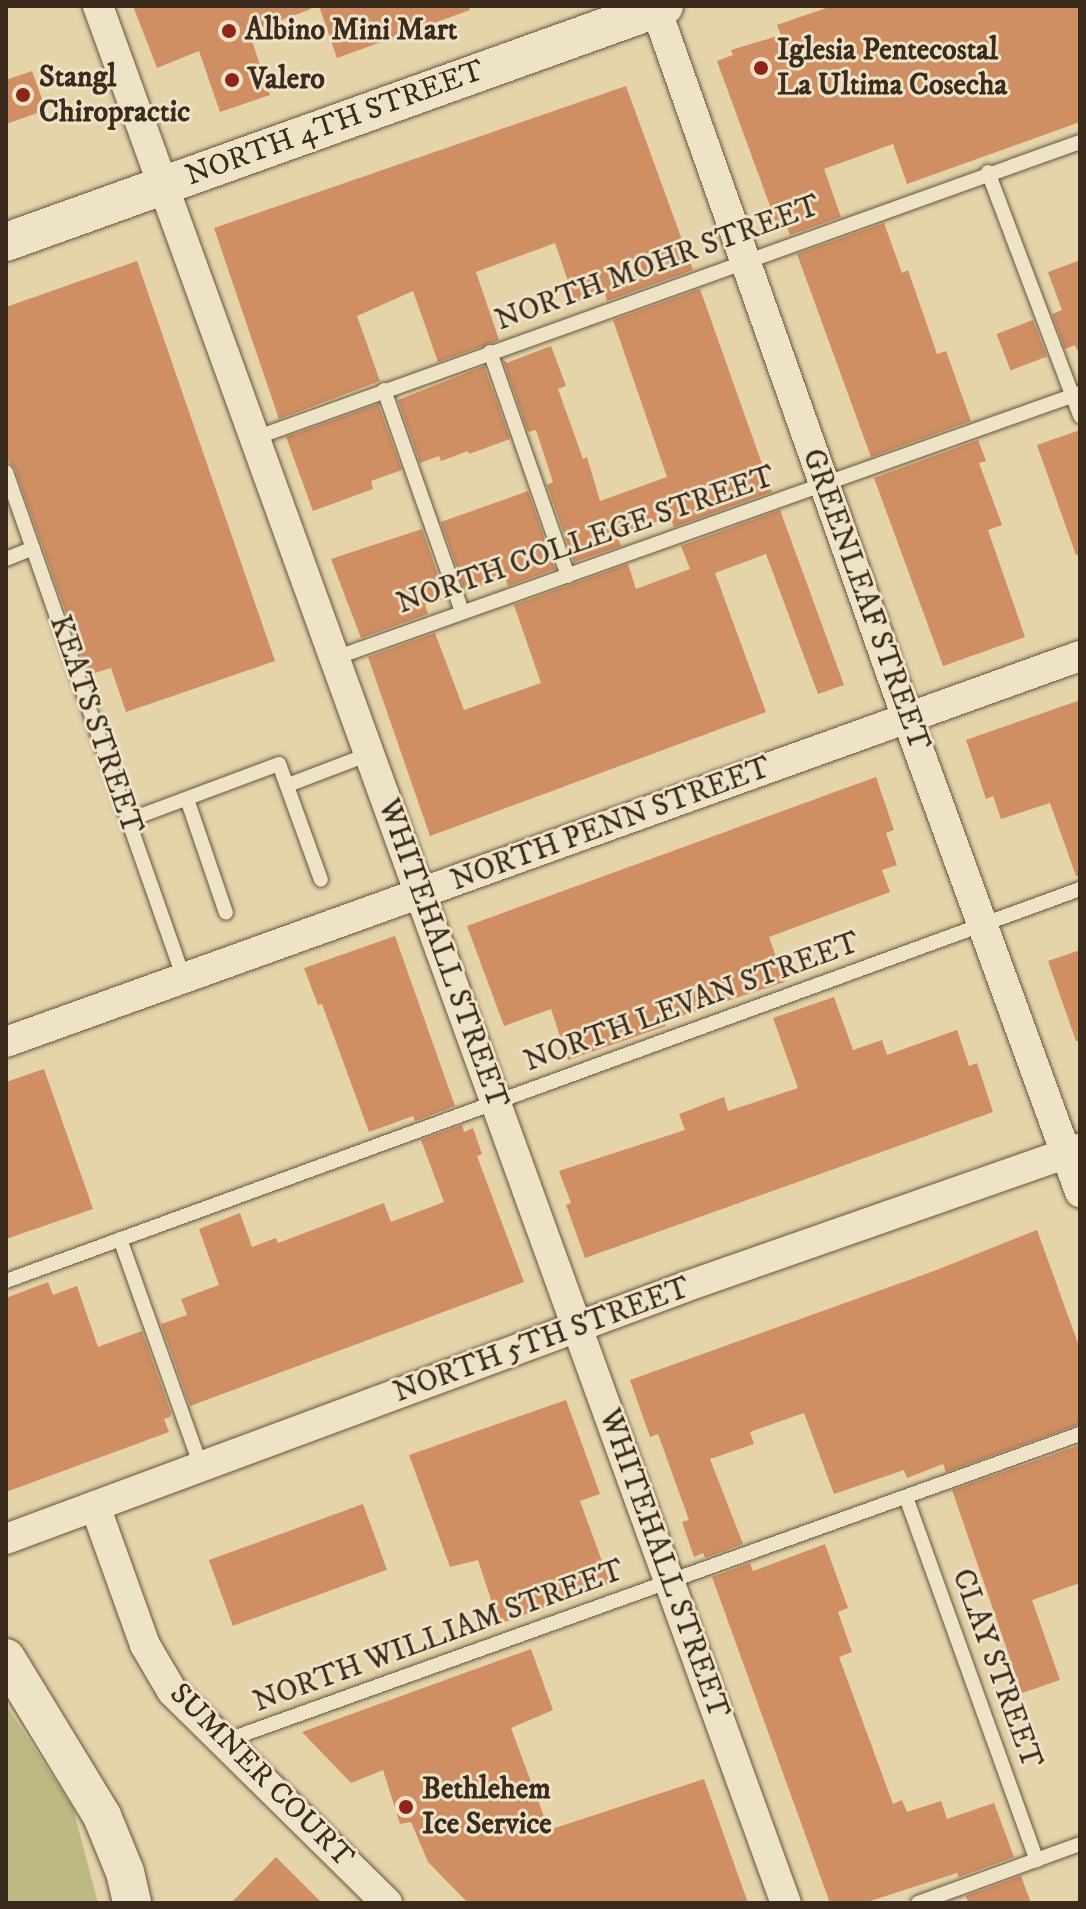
<!DOCTYPE html>
<html>
<head>
<meta charset="utf-8">
<style>
  body { margin:0 }
  #map { position:relative; width:1086px; height:1909px; overflow:hidden; background:#e5d3a9; font-family:"IM FELL DW Pica",serif }
  div>[style] { position:absolute }
  .green>* { inset:0; background:#bcba82 }
  .building>* { inset:0; background:#d08f63; transform-origin:0 0 }
  .roads { filter:drop-shadow(0 0 2px #65553f) drop-shadow(0 0 2px #65553f) }
  .service>* { height:14px; margin:-7px; padding:0 7px; transform-origin:7px; border-radius:7px; background:#eee2c7 }
  .minor>* { height:30px; margin:-15px; padding:0 15px; transform-origin:15px; border-radius:15px; background:#eee2c7 }
  .tertiary>* { height:38px; margin:-19px; padding:0 19px; transform-origin:19px; border-radius:19px; background:#eee2c7 }
  .dots>* { width:22px; height:22px; translate:-50% -50%; box-sizing:border-box; border:4px solid #eee2c7; border-radius:50% }
  span { translate:-50% -50%; white-space:nowrap; text-align:center; line-height:1.15; -webkit-text-stroke:6px #eee2c7; paint-order:stroke }
  .poi-label { font-size:30px; color:#3a2b1c; font-weight:700 }
  .left { translate:0 -50%; text-align:left }
  .street-label { font-size:30px; color:#3a2b1c }
  .frame { position:absolute; inset:0; border:8px solid #3a2b1c; pointer-events:none }
</style>
</head>
<body>
<div id="map">
  <div class="green">
    <i style="clip-path:polygon(6px 1705px,73px 1808px,98px 1903px,6px 1903px)"></i>
  </div>
  <div class="building">
    <i style="clip-path:polygon(133px 6px,310px 6px,311px 9px,249px 32px,270px 95px,220px 112px,199px 51px,157px 68px)"></i>
    <i style="clip-path:polygon(319px 6px,469px 6px,470px 10px,337px 58px)"></i>
    <i style="clip-path:polygon(832px 6px,1080px 6px,1080px 122px,907px 184px,893px 144px,824px 169px,841px 217px,790px 235px,786px 225px,778px 228px,717px 61px,733px 55px,731px 50px,781px 35px,777px 25px)"></i>
    <i style="clip-path:polygon(32px 71px,46px 110px,6px 124px,6px 80px)"></i>
    <i style="clip-path:polygon(626px 86px,693px 270px,607px 301px,604px 292px,575px 302px,555px 243px,476px 272px,499px 340px,438px 362px,413px 291px,357px 316px,380px 381px,279px 419px,214px 228px)"></i>
    <i style="clip-path:polygon(884px 223px,902px 273px,908px 270px,937px 354px,946px 351px,971px 421px,871px 457px,797px 254px)"></i>
    <i style="clip-path:polygon(1080px 260px,1080px 349px,1077px 350px,1075px 345px,1065px 349px,1052px 314px,1062px 310px,1048px 272px)"></i>
    <i style="clip-path:polygon(137px 261px,275px 661px,126px 712px,111px 668px,88px 675px,15px 469px,6px 458px,6px 307px)"></i>
    <i style="clip-path:polygon(700px 289px,772px 492px,674px 527px,670px 517px,617px 535px,621px 546px,574px 562px,547px 485px,553px 482px,536px 430px,528px 432px,503px 360px,507px 363px,551px 346px,566px 386px,558px 389px,583px 459px,587px 457px,600px 501px,667px 477px,613px 320px)"></i>
    <i style="left:1033px;top:320px;width:39px;height:39px;rotate:69deg"></i>
    <i style="clip-path:polygon(484px 366px,510px 439px,469px 454px,468px 451px,441px 461px,439px 456px,420px 463px,398px 400px)"></i>
    <i style="clip-path:polygon(378px 404px,402px 470px,371px 481px,373px 489px,313px 511px,286px 437px)"></i>
    <i style="clip-path:polygon(1080px 430px,1080px 554px,1076px 555px,1037px 445px)"></i>
    <i style="clip-path:polygon(978px 440px,986px 461px,979px 463px,1002px 525px,988px 530px,1025px 637px,943px 666px,874px 478px)"></i>
    <i style="clip-path:polygon(528px 491px,555px 569px,508px 586px,505px 577px,465px 591px,441px 522px)"></i>
    <i style="clip-path:polygon(780px 510px,844px 685px,818px 694px,766px 554px,715px 573px,766px 712px,430px 836px,368px 657px,435px 633px,464px 710px,541px 683px,514px 605px,628px 564px,636px 589px,690px 569px,681px 546px)"></i>
    <i style="clip-path:polygon(422px 529px,446px 598px,425px 605px,428px 614px,361px 638px,331px 559px)"></i>
    <i style="clip-path:polygon(1080px 700px,1080px 876px,1076px 876px,1050px 803px,1001px 819px,993px 796px,986px 799px,966px 740px)"></i>
    <i style="clip-path:polygon(876px 777px,894px 830px,886px 833px,897px 865px,882px 870px,890px 892px,769px 937px,785px 982px,678px 1017px,665px 1023px,666px 1026px,568px 1060px,551px 1009px,504px 1026px,467px 926px)"></i>
    <i style="clip-path:polygon(395px 936px,455px 1106px,415px 1121px,413px 1116px,369px 1132px,322px 1004px,318px 1005px,304px 968px)"></i>
    <i style="clip-path:polygon(1080px 950px,1080px 1041px,1076px 1041px,1048px 961px)"></i>
    <i style="clip-path:polygon(834px 997px,853px 1050px,882px 1040px,887px 1055px,957px 1030px,969px 1066px,977px 1063px,993px 1112px,585px 1258px,566px 1205px,571px 1203px,559px 1171px,685px 1130px,679px 1114px,724px 1097px,728px 1111px,798px 1088px,773px 1018px)"></i>
    <i style="clip-path:polygon(44px 1069px,93px 1209px,6px 1239px,6px 1082px)"></i>
    <i style="clip-path:polygon(462px 1125px,464px 1132px,473px 1128px,482px 1154px,477px 1156px,524px 1282px,190px 1406px,161px 1324px,187px 1315px,181px 1299px,219px 1285px,199px 1229px,240px 1213px,252px 1247px,276px 1238px,278px 1243px,384px 1203px,391px 1222px,444px 1202px,421px 1140px)"></i>
    <i style="clip-path:polygon(1037px 1230px,1080px 1349px,1080px 1424px,946px 1472px,943px 1464px,907px 1478px,904px 1470px,834px 1494px,804px 1413px,778px 1422px,750px 1432px,754px 1444px,710px 1459px,743px 1544px,705px 1558px,703px 1553px,694px 1557px,682px 1522px,689px 1520px,658px 1434px,650px 1437px,630px 1380px,934px 1271px)"></i>
    <i style="clip-path:polygon(48px 1282px,53px 1295px,77px 1286px,98px 1347px,142px 1331px,171px 1413px,170px 1417px,164px 1419px,169px 1432px,6px 1492px,6px 1298px)"></i>
    <i style="clip-path:polygon(566px 1400px,600px 1494px,580px 1501px,610px 1583px,499px 1624px,478px 1560px,450px 1567px,409px 1455px)"></i>
    <i style="clip-path:polygon(1080px 1445px,1080px 1583px,1032px 1600px,1060px 1680px,1022px 1693px,952px 1490px)"></i>
    <i style="left:363px;top:1504px;width:70px;height:164px;rotate:70deg"></i>
    <i style="clip-path:polygon(825px 1544px,848px 1608px,838px 1612px,852px 1652px,839px 1657px,893px 1804px,902px 1800px,907px 1812px,941px 1801px,947px 1819px,994px 1803px,1014px 1857px,959px 1877px,957px 1873px,864px 1903px,830px 1903px,712px 1577px,750px 1563px,753px 1571px)"></i>
    <i style="clip-path:polygon(531px 1649px,553px 1710px,511px 1728px,549px 1830px,704px 1779px,748px 1903px,468px 1903px,428px 1862px,411px 1822px,400px 1824px,383px 1770px,351px 1783px,302px 1732px)"></i>
    <i style="clip-path:polygon(276px 1857px,322px 1903px,231px 1903px)"></i>
    <i style="clip-path:polygon(1021px 1876px,1031px 1903px,968px 1903px,966px 1896px)"></i>
  </div>
  <div class="roads">
    <div class="service">
      <i style="left:988px;top:172px;width:261px;rotate:69.3deg"></i>
      <i style="left:490px;top:352px;width:237px;rotate:70.8deg"></i>
      <i style="left:384px;top:390px;width:235px;rotate:70.6deg"></i>
      <i style="left:255px;top:438px;width:876px;rotate:-19.74deg"></i>
      <i style="left:6px;top:472px;width:537px;rotate:70.65deg"></i>
      <i style="left:6px;top:559px;width:29px;rotate:-22deg"></i>
      <i style="left:335px;top:658px;width:791px;rotate:-19.58deg"></i>
      <i style="left:288px;top:785px;width:87px;rotate:-20.9deg"></i>
      <i style="left:187px;top:799px;width:120px;rotate:71.1deg"></i>
      <i style="left:129px;top:820px;width:160px;rotate:-20.5deg"></i>
      <i style="left:279px;top:764px;width:123px;rotate:70.1deg"></i>
      <i style="left:120px;top:1239px;width:242px;rotate:70.4deg"></i>
      <i style="left:6px;top:1281px;width:1143px;rotate:-20.05deg"></i>
      <i style="left:906px;top:1497px;width:386px;rotate:70.2deg"></i>
      <i style="left:222px;top:1742px;width:912px;rotate:-19.75deg"></i>
      <i style="left:918px;top:1903px;width:172px;rotate:-20deg"></i>
    </div>
    <div class="minor">
      <i style="left:98px;top:6px;width:2018px;rotate:70.07deg"></i>
      <i style="left:655px;top:6px;width:755px;rotate:70.51deg"></i>
      <i style="left:907px;top:718px;width:505px;rotate:69.95deg"></i>
      <i style="left:6px;top:1042px;width:1141px;rotate:-19.77deg"></i>
      <i style="left:95px;top:1506px;width:148px;rotate:70.2deg"></i>
      <i style="left:145px;top:1645px;width:53px;rotate:59.6deg"></i>
      <i style="left:172px;top:1691px;width:302px;rotate:44.6deg"></i>
      <i style="left:6px;top:1539px;width:724px;rotate:-20.36deg"></i>
      <i style="left:685px;top:1287px;width:418px;rotate:-19.3deg"></i>
    </div>
    <div class="tertiary">
      <i style="left:6px;top:242px;width:699px;rotate:-19.73deg"></i>
      <i style="left:6px;top:1658px;width:185px;rotate:58.7deg"></i>
      <i style="left:102px;top:1816px;width:61px;rotate:67.7deg"></i>
      <i style="left:125px;top:1872px;width:32px;rotate:77deg"></i>
    </div>
  </div>
  <div class="dots">
    <i style="left:229px;top:31px;background:#8f2418"></i>
    <i style="left:761px;top:68px;background:#8f2418"></i>
    <i style="left:232px;top:80px;background:#8f2418"></i>
    <i style="left:23px;top:95px;background:#8f2418"></i>
    <i style="left:406px;top:1807px;background:#8f2418"></i>
  </div>
  <div class="poi-label">
    <span class="left" style="left:245px;top:31px">Albino Mini Mart</span>
    <span class="left" style="left:777px;top:68px">Iglesia Pentecostal<br>La Ultima Cosecha</span>
    <span class="left" style="left:39px;top:95px">Stangl<br>Chiropractic</span>
    <span class="left" style="left:248px;top:80px">Valero</span>
    <span class="left" style="left:422px;top:1807px">Bethlehem<br>Ice Service</span>
  </div>
  <div class="street-label">
    <span style="left:335px;top:124px;rotate:-20deg">NORTH 4TH STREET</span>
    <span style="left:658px;top:264px;rotate:-20deg">NORTH MOHR STREET</span>
    <span style="left:586px;top:541px;rotate:-19deg">NORTH COLLEGE STREET</span>
    <span style="left:865px;top:600px;rotate:70deg">GREENLEAF STREET</span>
    <span style="left:95px;top:725px;rotate:71deg">KEATS STREET</span>
    <span style="left:611px;top:825px;rotate:-20deg">NORTH PENN STREET</span>
    <span style="left:442px;top:954px;rotate:70deg">WHITEHALL STREET</span>
    <span style="left:692px;top:1003px;rotate:-20deg">NORTH LEVAN STREET</span>
    <span style="left:542px;top:1341px;rotate:-20deg">NORTH 5TH STREET</span>
    <span style="left:663px;top:1564px;rotate:70deg">WHITEHALL STREET</span>
    <span style="left:439px;top:1637px;rotate:-20deg">NORTH WILLIAM STREET</span>
    <span style="left:996px;top:1669px;rotate:70deg">CLAY STREET</span>
    <span style="left:261px;top:1776px;rotate:45deg">SUMNER COURT</span>
  </div>
  <div class="frame"></div>
</div>
</body>
</html>
